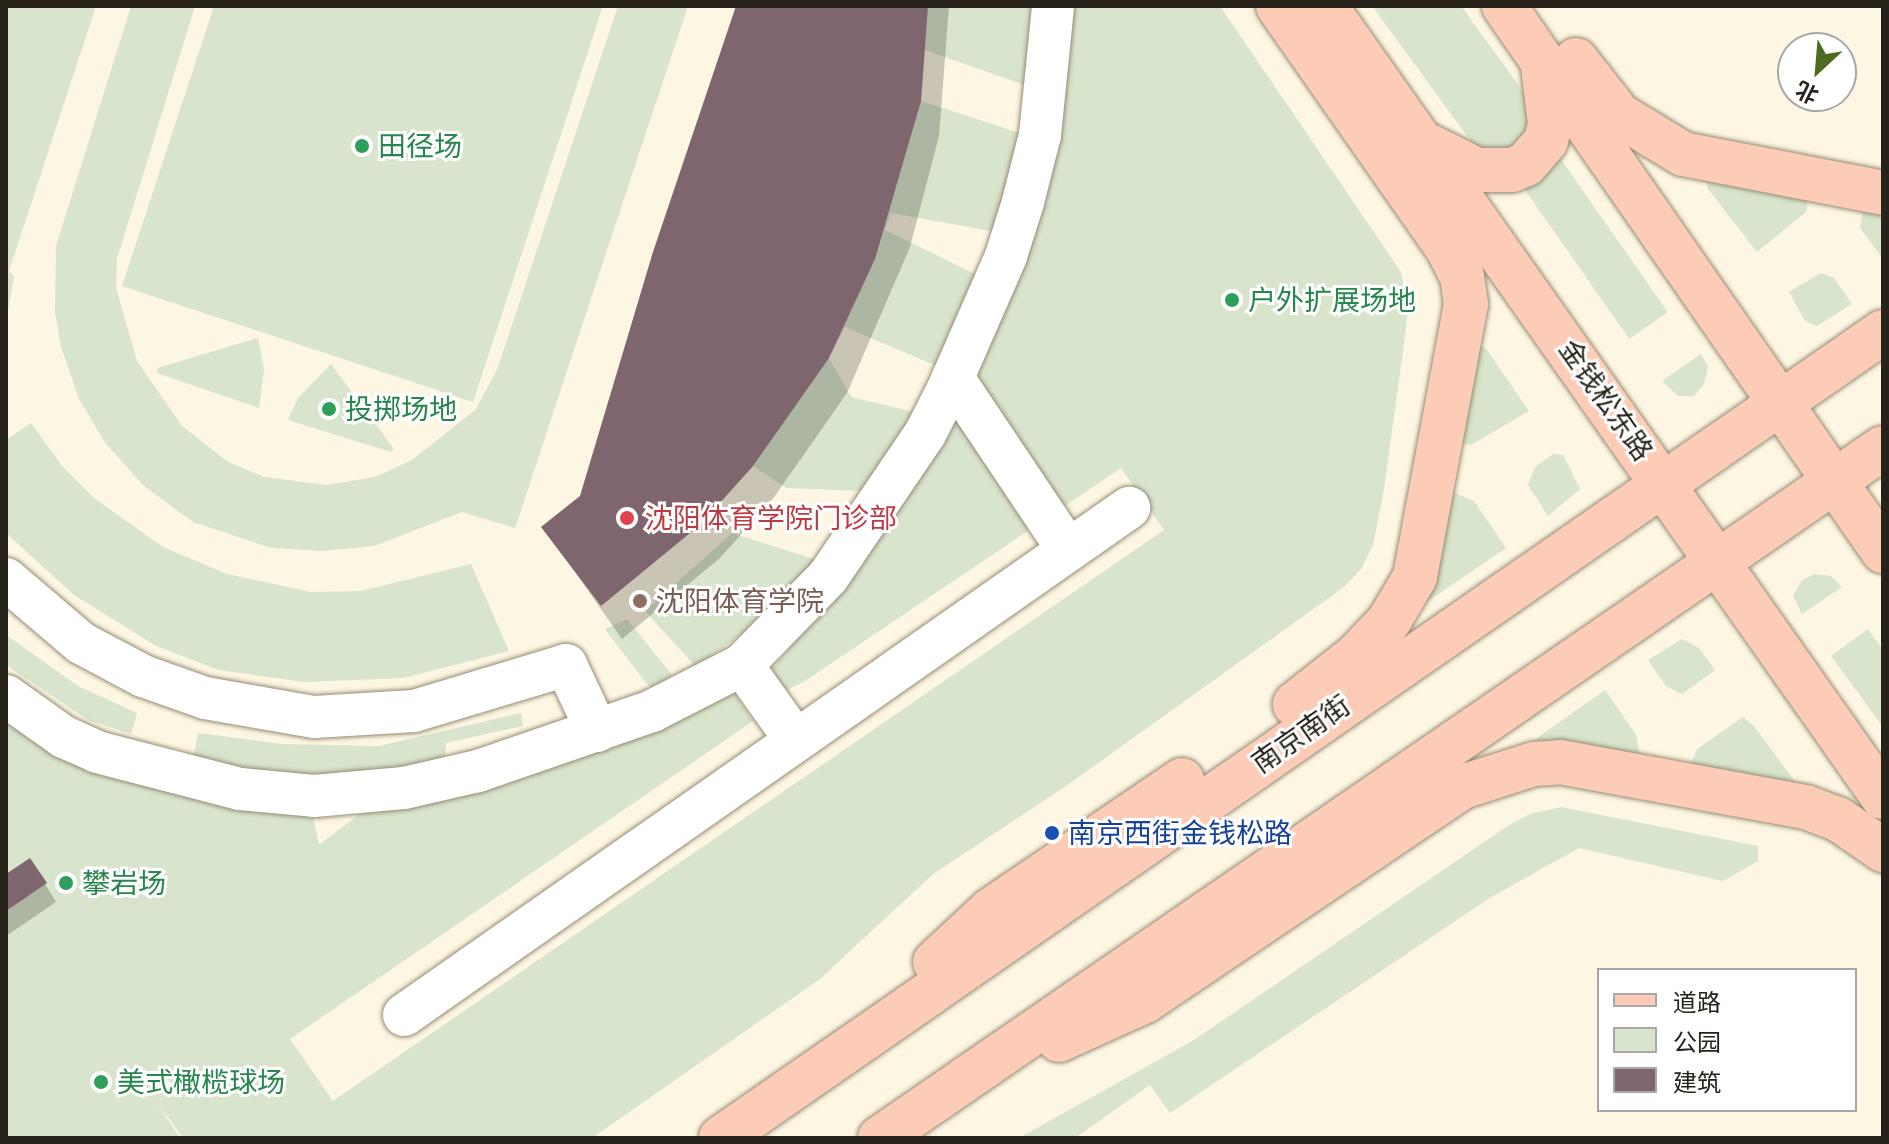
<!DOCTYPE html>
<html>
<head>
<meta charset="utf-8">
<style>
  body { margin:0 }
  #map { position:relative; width:1889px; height:1144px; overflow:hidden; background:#fdf6e2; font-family:Montserrat,"Noto Sans SC",sans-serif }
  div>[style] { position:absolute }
  .green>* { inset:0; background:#d8e4cc; transform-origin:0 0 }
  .shadow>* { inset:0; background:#0003 }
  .building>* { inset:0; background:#7f666e }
  .roads { filter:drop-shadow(0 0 2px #958c76) drop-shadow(0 0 2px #958c76) }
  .minor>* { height:42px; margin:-21px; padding:0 21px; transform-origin:21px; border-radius:21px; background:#fff }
  .major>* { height:44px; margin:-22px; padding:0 22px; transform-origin:22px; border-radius:22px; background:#fcccb6 }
  .dots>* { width:22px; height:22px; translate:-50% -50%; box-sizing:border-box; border:4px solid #fff; border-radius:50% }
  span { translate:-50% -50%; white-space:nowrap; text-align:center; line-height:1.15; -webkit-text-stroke:6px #fff; paint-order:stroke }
  .leisure-label { font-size:28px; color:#27864d }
  .left { translate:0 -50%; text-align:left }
  .street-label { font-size:28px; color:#27231a }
  .health-label { font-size:28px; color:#be3a42 }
  .education-label { font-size:28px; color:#785e54 }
  .transit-label { font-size:28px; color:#164399 }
  .frame { position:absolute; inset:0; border:8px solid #27231a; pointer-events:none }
  .legend { position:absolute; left:1597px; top:968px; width:260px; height:144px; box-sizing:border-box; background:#fff; border:2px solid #a9a7a3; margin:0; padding:10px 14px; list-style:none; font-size:24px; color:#27231a }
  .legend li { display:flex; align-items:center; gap:16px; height:40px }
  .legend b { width:40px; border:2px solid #a9a7a3 }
  .north { position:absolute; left:1777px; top:32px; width:80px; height:80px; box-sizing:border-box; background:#fff; border:2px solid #a9a7a3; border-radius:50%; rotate:206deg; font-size:22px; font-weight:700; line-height:32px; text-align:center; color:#27231a }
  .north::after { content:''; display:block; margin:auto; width:28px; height:36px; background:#4d6b20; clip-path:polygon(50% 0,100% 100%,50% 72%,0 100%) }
</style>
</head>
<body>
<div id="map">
  <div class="green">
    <i style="clip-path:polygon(6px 6px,96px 6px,9px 271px,14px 276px,6px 322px)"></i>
    <i style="clip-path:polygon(131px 6px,195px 6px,117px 259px,116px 288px,137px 361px,182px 426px,228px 462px,264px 477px,327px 485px,375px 477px,412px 460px,475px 410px,497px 370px,618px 6px,688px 6px,515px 528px,462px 512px,374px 546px,323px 551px,271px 548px,193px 522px,144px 486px,106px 444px,79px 399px,61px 346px,55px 313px,56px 246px)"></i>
    <i style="clip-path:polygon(214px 6px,603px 6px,473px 402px,122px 286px)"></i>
    <i style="clip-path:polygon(736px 6px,1038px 6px,1030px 87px,925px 50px,921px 101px,1026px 135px,997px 232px,891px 213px,885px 230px,983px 278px,939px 367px,845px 327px,829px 358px,851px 397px,918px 413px,865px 491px,786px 488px,753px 466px,701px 524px,601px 606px,541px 527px,580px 496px,653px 252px)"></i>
    <i style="clip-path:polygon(evenodd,1068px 6px,1220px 6px,1401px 272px,1408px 307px,1406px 329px,1384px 489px,1373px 545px,1361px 569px,1344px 587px,1066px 786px,933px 874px,820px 979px,592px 1138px,183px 1138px,154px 1098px,180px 1138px,6px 1138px,6px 707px,193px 760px,198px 733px,282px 744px,379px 746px,521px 713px,523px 726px,446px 743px,444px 767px,732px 690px,753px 721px,290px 1039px,333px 1101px,1164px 530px,1121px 468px,805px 681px,781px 693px,768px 675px,931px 464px,980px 364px,1068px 6px,409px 777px,320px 844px,319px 844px,306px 787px,409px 777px)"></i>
    <i style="clip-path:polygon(1372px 6px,1461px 6px,1530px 101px,1534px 136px,1497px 156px,1473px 144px)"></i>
    <i style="left:1560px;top:158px;width:188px;height:47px;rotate:55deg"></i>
    <i style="clip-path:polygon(1706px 175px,1809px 194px,1806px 212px,1757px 252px,1708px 189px)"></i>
    <i style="clip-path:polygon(1863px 208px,1883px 208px,1883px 259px,1860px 228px)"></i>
    <i style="clip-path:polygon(1821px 273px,1834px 278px,1852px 304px,1817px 326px,1805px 321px,1789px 292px)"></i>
    <i style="clip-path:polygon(258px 338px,264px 369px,259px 408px,157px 373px,157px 368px)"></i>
    <i style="clip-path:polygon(1475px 346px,1485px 347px,1529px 411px,1471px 445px,1458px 443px)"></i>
    <i style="clip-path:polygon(1701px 354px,1708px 367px,1704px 384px,1694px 396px,1678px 396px,1662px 381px)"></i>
    <i style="clip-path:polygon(331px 364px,394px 449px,391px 452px,288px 420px,298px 398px)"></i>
    <i style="clip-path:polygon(31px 423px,62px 466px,94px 498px,163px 547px,227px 574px,311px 592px,361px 591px,471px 564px,509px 651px,403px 678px,305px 682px,219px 670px,156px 646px,74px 595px,6px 533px,6px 440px)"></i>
    <i style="clip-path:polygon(1553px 454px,1563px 455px,1580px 489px,1548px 516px,1528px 485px,1535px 467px)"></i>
    <i style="clip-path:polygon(1453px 492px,1474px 501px,1506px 548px,1424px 604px)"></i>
    <i style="clip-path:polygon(732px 533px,820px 561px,762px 619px,696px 667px,645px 611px)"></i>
    <i style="clip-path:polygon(1814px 574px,1831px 576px,1842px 587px,1802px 614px,1793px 596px,1802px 580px)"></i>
    <i style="clip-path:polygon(627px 619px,676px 680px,654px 689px,646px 683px,605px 629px)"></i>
    <i style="clip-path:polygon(1868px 629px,1883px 650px,1883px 727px,1831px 656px)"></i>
    <i style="clip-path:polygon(6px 635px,78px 686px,137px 713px,131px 734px,88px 720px,6px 665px)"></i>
    <i style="clip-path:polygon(1682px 639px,1699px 648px,1715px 670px,1682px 694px,1666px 686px,1648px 660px)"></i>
    <i style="clip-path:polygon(1605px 690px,1636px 735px,1640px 755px,1538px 747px,1537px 738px)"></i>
    <i style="clip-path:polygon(1743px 717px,1754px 726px,1796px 783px,1691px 764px,1697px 749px)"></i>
    <i style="clip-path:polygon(1561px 807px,1758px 846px,1758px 861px,1723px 881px,1579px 848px,1488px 899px,1170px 1113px,1150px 1085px,1075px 1138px,1019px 1138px,1194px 1040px,1509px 825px,1530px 814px)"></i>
  </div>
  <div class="shadow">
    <i style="clip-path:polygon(740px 6px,949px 6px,939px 136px,910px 247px,847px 393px,772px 500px,720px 558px,622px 639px,544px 528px,581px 497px)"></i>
    <i style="clip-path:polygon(6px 877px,45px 884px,56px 902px,6px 936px)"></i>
  </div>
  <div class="building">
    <i style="clip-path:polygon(736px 6px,928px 6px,921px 101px,875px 259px,829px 358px,753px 466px,701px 524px,601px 606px,541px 527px,580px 496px,653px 252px)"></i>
    <i style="clip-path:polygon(30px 858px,47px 883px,6px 911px,6px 874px)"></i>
  </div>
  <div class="roads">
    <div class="minor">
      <i style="left:953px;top:378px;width:207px;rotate:56.2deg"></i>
      <i style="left:6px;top:579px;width:99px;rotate:40.5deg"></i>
      <i style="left:81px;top:643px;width:70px;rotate:28deg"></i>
      <i style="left:143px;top:676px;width:66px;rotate:19.5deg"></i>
      <i style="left:205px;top:698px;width:111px;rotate:9.9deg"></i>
      <i style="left:314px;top:717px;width:100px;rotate:-3.4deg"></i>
      <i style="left:414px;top:711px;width:159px;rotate:-16.8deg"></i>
      <i style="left:566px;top:665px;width:73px;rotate:64.8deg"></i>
      <i style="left:742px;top:665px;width:90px;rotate:54.5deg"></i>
      <i style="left:6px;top:696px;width:71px;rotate:35.3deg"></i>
      <i style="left:64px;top:737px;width:36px;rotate:24deg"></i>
      <i style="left:97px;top:752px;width:148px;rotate:14.5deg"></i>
      <i style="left:240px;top:789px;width:74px;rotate:5.4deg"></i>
      <i style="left:314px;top:796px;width:90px;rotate:-5.1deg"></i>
      <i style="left:404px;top:788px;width:76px;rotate:-12.9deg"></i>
      <i style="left:478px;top:771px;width:184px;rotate:-19deg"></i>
      <i style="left:652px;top:711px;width:101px;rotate:-27.1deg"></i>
      <i style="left:742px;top:665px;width:123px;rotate:-45.7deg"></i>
      <i style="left:828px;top:577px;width:173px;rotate:-55.9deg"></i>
      <i style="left:925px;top:434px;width:51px;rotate:-62.9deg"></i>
      <i style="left:948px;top:389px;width:145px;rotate:-66.4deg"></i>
      <i style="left:1006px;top:256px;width:57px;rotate:-72.5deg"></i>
      <i style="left:1023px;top:202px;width:69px;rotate:-75.8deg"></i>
      <i style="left:1040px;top:135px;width:130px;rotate:-84.2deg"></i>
      <i style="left:404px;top:1015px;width:885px;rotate:-34.97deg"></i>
    </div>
    <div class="major">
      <i style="left:1278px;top:6px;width:297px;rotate:55deg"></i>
      <i style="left:1448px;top:249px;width:30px;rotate:63deg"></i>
      <i style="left:1462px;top:276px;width:28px;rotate:82deg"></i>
      <i style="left:1466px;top:304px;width:278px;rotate:100.6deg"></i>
      <i style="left:1415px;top:577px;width:51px;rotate:120.6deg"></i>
      <i style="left:1389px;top:621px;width:48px;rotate:133.3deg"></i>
      <i style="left:1356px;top:656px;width:78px;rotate:141.8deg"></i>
      <i style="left:1325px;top:6px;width:968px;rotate:54.8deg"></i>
      <i style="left:1504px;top:6px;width:664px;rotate:55.18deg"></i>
      <i style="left:1576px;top:60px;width:70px;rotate:52deg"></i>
      <i style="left:1619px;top:115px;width:75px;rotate:31.4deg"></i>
      <i style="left:1683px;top:154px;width:204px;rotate:11deg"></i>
      <i style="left:1429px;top:146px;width:54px;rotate:26.6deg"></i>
      <i style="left:1477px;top:170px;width:35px"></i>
      <i style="left:1512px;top:170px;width:15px;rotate:-23deg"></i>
      <i style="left:1526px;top:164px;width:30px;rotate:-49deg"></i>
      <i style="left:1546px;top:141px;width:18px;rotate:-77deg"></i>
      <i style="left:1550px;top:123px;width:56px;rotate:-97.1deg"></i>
      <i style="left:935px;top:962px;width:76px;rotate:-42.9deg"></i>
      <i style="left:991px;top:910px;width:231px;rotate:-34.2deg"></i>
      <i style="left:1059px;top:1040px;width:94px;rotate:-24.4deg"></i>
      <i style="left:1145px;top:1001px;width:382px;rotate:-34deg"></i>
      <i style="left:1462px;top:787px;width:76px;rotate:-17.7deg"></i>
      <i style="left:1534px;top:764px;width:26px;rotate:-4deg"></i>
      <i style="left:1560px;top:762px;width:250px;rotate:10.4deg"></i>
      <i style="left:1806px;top:807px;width:34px;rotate:21deg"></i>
      <i style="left:1838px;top:819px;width:55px;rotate:34.6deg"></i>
      <i style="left:721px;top:1138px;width:1414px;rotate:-34.75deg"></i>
      <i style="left:880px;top:1138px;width:1217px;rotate:-34.53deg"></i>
    </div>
  </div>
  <div class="dots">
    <i style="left:362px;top:146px;background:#2e9e5b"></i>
    <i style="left:1232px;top:300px;background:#2e9e5b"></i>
    <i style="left:329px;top:409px;background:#2e9e5b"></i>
    <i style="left:627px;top:518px;background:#e0444e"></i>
    <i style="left:640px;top:601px;background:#8d6e63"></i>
    <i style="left:1052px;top:833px;background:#1a4fb4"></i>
    <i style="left:66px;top:883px;background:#2e9e5b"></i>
    <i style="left:101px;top:1082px;background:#2e9e5b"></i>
  </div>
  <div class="leisure-label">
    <span class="left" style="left:378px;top:146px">田径场</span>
    <span class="left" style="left:1248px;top:300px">户外扩展场地</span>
    <span class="left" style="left:345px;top:409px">投掷场地</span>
    <span class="left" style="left:82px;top:883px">攀岩场</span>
    <span class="left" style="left:117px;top:1082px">美式橄榄球场</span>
  </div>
  <div class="street-label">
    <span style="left:1606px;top:400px;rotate:55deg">金钱松东路</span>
    <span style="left:1301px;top:734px;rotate:-35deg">南京南街</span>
  </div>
  <div class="health-label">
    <span class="left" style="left:645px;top:518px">沈阳体育学院门诊部</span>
  </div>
  <div class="education-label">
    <span class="left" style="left:656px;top:601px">沈阳体育学院</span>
  </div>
  <div class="transit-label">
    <span class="left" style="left:1068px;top:833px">南京西街金钱松路</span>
  </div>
  <div class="frame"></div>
  <ul class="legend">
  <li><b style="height:10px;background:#fcccb6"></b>道路</li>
  <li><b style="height:22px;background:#d8e4cc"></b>公园</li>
  <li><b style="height:22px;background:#7f666e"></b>建筑</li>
  </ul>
  <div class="north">北</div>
</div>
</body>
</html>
